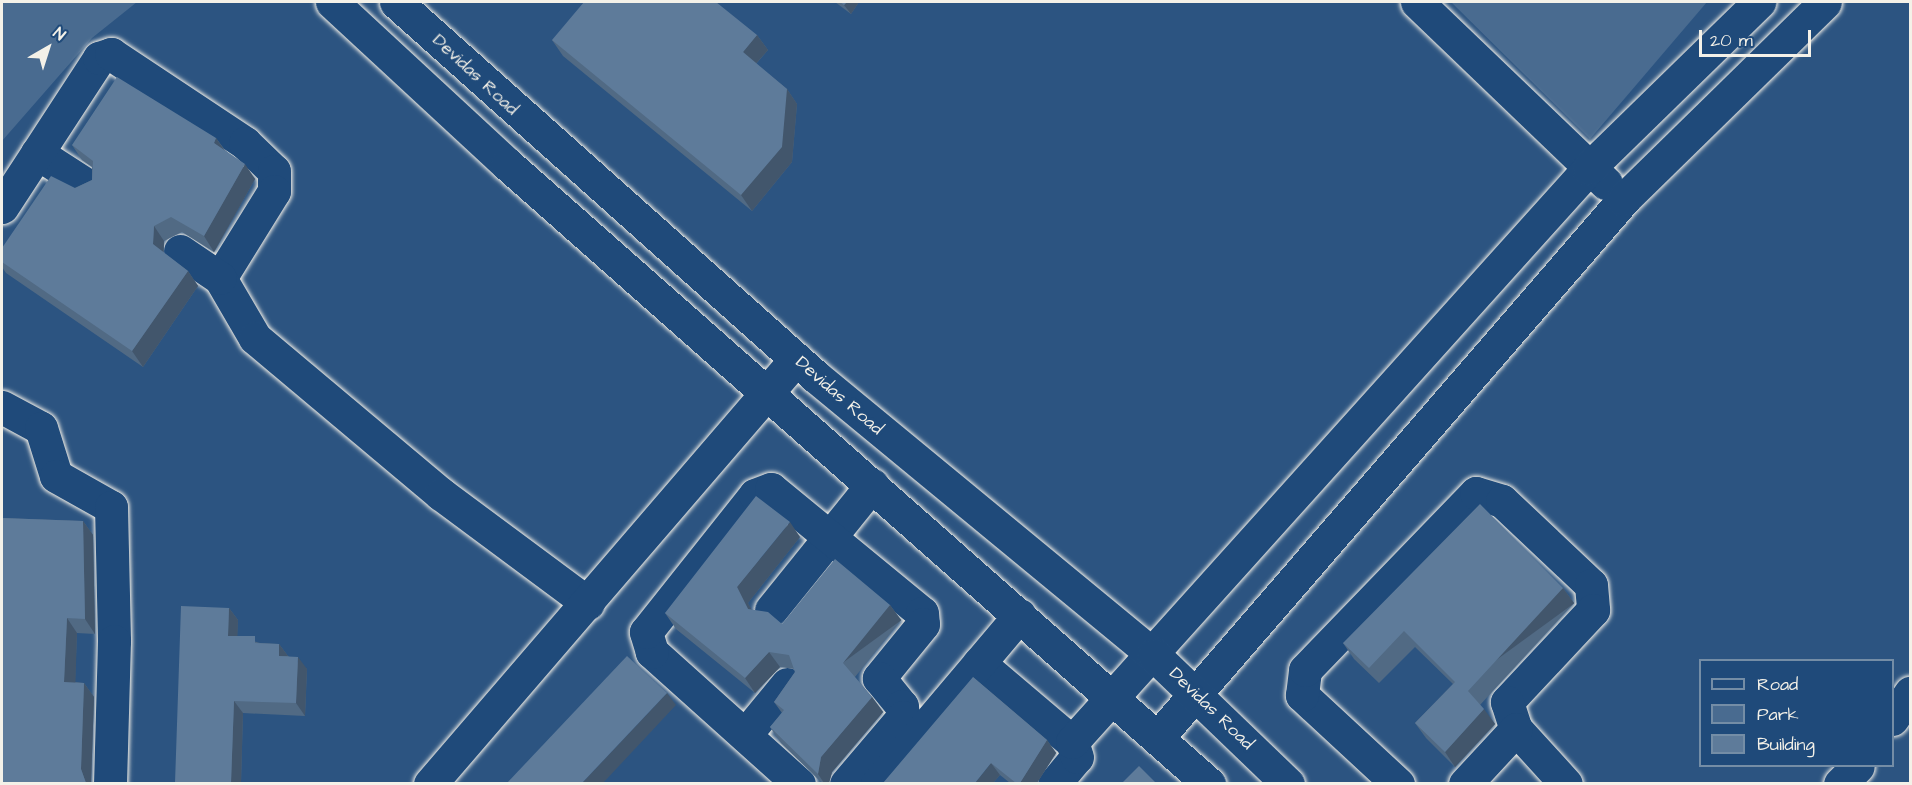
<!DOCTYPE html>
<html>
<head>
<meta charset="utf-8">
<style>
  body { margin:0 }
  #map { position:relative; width:1912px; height:785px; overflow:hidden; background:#2c5481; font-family:"Architects Daughter",sans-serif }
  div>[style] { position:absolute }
  .green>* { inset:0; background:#496b90 }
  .roads { filter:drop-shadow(0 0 2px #f4f1e8) drop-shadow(0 0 2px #f4f1e8) }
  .minor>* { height:33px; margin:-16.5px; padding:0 16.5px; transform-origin:16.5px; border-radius:16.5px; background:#1f4a7a }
  .major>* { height:33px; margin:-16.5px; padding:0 16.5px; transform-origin:16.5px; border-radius:16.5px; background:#1f4a7a }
  .wall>* { inset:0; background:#516a84 }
  .shaded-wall>* { inset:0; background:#42566c; transform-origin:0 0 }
  .building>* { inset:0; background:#5e7b9a }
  span { translate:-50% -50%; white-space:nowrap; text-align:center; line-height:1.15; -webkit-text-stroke:6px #1f4a7a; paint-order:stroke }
  .street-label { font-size:18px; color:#f4f1e8 }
  .frame { position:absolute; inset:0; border:3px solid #f4f1e8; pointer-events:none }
  .legend { position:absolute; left:1699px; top:659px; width:195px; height:108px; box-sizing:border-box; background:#1f4a7a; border:2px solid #748da6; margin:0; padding:8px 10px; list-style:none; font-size:18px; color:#f4f1e8 }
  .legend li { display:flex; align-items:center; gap:12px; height:30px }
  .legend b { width:30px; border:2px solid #748da6 }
  .north { position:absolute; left:18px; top:18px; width:60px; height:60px; -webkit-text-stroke:4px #1f4a7a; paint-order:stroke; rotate:39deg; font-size:16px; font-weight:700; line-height:24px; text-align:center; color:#f4f1e8 }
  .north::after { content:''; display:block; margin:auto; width:21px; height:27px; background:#f4f1e8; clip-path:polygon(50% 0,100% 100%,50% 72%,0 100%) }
  .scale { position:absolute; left:1699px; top:30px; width:112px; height:27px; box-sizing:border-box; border:3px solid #f4f1e8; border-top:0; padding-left:8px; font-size:18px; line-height:21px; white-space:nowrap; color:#f4f1e8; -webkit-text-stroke:4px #1f4a7a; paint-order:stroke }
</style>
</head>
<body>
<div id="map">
  <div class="green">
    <i style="clip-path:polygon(2px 2px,137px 2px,92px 38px,2px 141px)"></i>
    <i style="clip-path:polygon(1451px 2px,1707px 2px,1590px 139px)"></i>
  </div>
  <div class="roads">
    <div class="minor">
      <i style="left:1417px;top:2px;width:262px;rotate:43.8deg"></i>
      <i style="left:37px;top:153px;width:59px;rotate:32.6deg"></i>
      <i style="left:2px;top:207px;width:178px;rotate:-56.9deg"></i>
      <i style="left:99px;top:58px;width:13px;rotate:-18deg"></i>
      <i style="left:111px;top:54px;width:161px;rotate:33.6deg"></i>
      <i style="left:245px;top:143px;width:40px;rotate:44deg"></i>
      <i style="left:274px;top:171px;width:20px;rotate:90deg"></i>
      <i style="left:274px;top:191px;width:102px;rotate:121.8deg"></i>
      <i style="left:220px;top:278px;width:69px;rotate:59.7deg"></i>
      <i style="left:255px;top:338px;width:243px;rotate:40deg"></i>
      <i style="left:441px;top:494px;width:183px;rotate:36.6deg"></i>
      <i style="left:180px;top:251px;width:48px;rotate:34deg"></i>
      <i style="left:2px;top:407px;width:44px;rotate:28.3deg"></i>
      <i style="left:41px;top:428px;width:50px;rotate:72.6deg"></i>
      <i style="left:56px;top:476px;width:63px;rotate:29.4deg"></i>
      <i style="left:111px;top:507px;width:134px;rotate:88.7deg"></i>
      <i style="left:114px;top:641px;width:143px;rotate:91.6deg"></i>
      <i style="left:771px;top:610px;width:161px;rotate:-51.1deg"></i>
      <i style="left:979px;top:663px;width:122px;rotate:40.3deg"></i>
      <i style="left:1892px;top:719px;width:32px;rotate:-55deg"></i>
      <i style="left:745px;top:735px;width:66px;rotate:-50.5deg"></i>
      <i style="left:1158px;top:737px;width:712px;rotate:-49.1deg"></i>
      <i style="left:1624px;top:199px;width:281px;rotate:-44.4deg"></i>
      <i style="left:430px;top:784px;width:561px;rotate:-49.27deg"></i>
      <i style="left:799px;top:784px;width:198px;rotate:-138.1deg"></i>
      <i style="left:652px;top:652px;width:21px;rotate:-107deg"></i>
      <i style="left:646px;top:632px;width:175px;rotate:-51.5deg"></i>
      <i style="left:755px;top:495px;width:17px;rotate:-21deg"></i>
      <i style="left:771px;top:489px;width:195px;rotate:39.4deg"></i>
      <i style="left:922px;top:613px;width:11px;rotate:85deg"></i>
      <i style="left:923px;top:624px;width:70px;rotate:129.2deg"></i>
      <i style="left:879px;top:678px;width:36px;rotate:51deg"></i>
      <i style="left:902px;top:706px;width:11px;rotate:85deg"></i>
      <i style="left:903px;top:717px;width:88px;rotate:130.4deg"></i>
      <i style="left:877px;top:784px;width:221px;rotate:-49.8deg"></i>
      <i style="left:1054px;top:784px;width:35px;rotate:-50deg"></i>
      <i style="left:1077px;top:757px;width:16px;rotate:-108deg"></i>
      <i style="left:1072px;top:742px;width:773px;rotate:-47.99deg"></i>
      <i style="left:1589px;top:168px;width:238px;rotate:-44.3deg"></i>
      <i style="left:1398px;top:784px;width:131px;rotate:-137.2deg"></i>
      <i style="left:1302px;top:695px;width:25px;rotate:-83deg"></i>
      <i style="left:1305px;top:670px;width:246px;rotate:-46deg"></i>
      <i style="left:1476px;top:493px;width:27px;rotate:17deg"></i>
      <i style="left:1502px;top:501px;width:122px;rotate:43.3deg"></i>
      <i style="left:1591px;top:585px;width:25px;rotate:85deg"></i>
      <i style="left:1593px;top:610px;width:126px;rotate:133.1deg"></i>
      <i style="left:1507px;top:702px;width:28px;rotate:72deg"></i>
      <i style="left:1516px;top:729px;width:74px;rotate:47.7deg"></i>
      <i style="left:1465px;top:784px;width:75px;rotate:-47.2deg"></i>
      <i style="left:1840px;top:784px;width:25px;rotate:-45deg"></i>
    </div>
    <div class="major">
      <i style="left:332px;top:2px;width:238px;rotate:42.8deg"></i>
      <i style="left:507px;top:164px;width:937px;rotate:41.45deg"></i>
      <i style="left:396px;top:2px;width:562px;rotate:41.75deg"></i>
      <i style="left:815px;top:376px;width:439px;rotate:39.5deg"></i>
      <i style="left:1154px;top:655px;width:186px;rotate:43.9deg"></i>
    </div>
  </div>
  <div class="wall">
    <i style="clip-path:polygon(835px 2px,859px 2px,851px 14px)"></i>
    <i style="clip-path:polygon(757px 35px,768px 50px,756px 64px,787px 89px,797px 104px,792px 162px,752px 211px,563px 56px,552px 40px)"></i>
    <i style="clip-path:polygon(216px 138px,225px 150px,255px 179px,214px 252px,182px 232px,164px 241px,164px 253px,188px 271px,198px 286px,143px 367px,6px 273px,2px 267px,2px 248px,75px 188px,92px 180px,92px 167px,82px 160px,72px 145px)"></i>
    <i style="clip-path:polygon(2px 518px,83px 521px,93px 535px,95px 634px,77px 633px,75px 682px,84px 683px,94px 697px,91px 783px,2px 783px)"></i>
    <i style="clip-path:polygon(800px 537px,748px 603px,751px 609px,782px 624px,890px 605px,901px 620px,855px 677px,872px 697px,883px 712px,832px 772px,829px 783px,822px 783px,781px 743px,770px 727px,782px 713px,774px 702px,795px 672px,794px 669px,780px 667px,755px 693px,676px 629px,665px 613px)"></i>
    <i style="clip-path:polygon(1563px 588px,1574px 603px,1480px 705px,1495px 724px,1455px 767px,1426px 738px,1415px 723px,1453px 684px,1415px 647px,1379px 683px,1354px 659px,1343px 643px)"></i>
    <i style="clip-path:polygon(229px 608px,238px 620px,237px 636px,260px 643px,279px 644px,288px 656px,307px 669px,305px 716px,243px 713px,241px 783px,175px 783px)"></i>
    <i style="clip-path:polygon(973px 677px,1047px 740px,1056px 753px,1037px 783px,1010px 783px,1000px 775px,993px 783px)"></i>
  </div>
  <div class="shaded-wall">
    <i style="clip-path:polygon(847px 2px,859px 2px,851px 14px,844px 5px)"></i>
    <i style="clip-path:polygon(757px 35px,768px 50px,753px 67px,743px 52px)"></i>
    <i style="clip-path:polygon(787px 89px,797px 104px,792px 162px,752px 211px,741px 195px)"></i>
    <i style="clip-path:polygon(216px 138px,227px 154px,214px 143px)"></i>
    <i style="clip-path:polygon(245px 164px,255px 179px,214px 252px,204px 236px)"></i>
    <i style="clip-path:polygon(154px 226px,164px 241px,163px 260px,153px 244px)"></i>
    <i style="clip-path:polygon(188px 271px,198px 286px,143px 367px,132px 351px)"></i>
    <i style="clip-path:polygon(83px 521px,93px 535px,95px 634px,85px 619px)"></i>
    <i style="clip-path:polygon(790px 522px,800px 537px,748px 603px,759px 624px,748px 609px,737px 587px)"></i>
    <i style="left:1563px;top:588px;width:19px;height:140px;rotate:54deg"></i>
    <i style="left:890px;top:605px;width:19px;height:75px;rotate:54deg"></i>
    <i style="clip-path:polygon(229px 608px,238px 620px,237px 649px,228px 636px)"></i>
    <i style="clip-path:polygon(67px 618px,77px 633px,75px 696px,64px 682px)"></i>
    <i style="clip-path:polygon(279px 644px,288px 656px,279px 656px)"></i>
    <i style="clip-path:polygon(769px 652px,780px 667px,755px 693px,745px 678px)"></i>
    <i style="clip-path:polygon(298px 657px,307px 669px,305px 716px,296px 703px)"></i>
    <i style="clip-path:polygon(84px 683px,94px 697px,91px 783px,86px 783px,81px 769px)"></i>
    <i style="clip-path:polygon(667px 693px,676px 705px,603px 783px,582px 783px)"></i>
    <i style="clip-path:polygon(872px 697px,883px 712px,832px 772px,829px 783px,824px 783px,818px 774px,821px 757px)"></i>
    <i style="clip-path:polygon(234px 701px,243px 713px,241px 783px,231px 783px)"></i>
    <i style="clip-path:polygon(1484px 709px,1495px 724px,1455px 767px,1445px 752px)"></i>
    <i style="clip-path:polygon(1047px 740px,1056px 753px,1037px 783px,1020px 783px)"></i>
    <i style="clip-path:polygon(991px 763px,1000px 775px,993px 783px,975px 783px)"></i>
  </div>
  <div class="building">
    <i style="clip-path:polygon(584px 2px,716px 2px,757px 35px,743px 52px,787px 89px,782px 147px,741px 195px,552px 40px)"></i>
    <i style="clip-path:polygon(840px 2px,847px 2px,844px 5px)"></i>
    <i style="clip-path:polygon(117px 77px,216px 138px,214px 143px,245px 164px,204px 236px,171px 217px,154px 226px,153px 244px,188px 271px,132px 351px,2px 262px,2px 248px,51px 176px,75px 188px,92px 180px,93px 161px,72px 145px)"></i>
    <i style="clip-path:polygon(756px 496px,790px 522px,737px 587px,748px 609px,768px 612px,782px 624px,835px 559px,890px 605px,843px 663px,872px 697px,821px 757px,818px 774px,770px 727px,784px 710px,774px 702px,795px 672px,789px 655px,769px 652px,745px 678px,665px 613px)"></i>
    <i style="clip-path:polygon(1480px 504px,1563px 588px,1468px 691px,1484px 709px,1445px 752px,1415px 723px,1455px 682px,1404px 631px,1369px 668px,1343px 643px)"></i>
    <i style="clip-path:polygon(2px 518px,83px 521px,85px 619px,67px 618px,64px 682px,84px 683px,81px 769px,86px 783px,2px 783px)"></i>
    <i style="clip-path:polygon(181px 606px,229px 608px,228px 636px,255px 636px,255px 643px,279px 644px,279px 656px,298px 657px,296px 703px,234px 701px,231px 783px,175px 783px)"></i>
    <i style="clip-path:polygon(627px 656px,667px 693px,582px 783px,507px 783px)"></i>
    <i style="clip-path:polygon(973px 677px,1047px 740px,1020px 783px,1016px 783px,991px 763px,975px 783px,883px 783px)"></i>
    <i style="clip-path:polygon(1139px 766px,1156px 783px,1122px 783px)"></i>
  </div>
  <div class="street-label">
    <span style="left:475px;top:75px;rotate:43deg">Devidas Road</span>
    <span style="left:839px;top:396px;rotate:41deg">Devidas Road</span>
    <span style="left:1211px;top:709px;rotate:44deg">Devidas Road</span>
  </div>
  <div class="frame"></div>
  <ul class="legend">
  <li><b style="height:8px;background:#1f4a7a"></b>Road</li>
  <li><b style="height:16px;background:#496b90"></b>Park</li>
  <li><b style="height:16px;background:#5e7b9a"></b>Building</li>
  </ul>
  <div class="north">N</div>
  <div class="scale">20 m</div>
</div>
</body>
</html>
